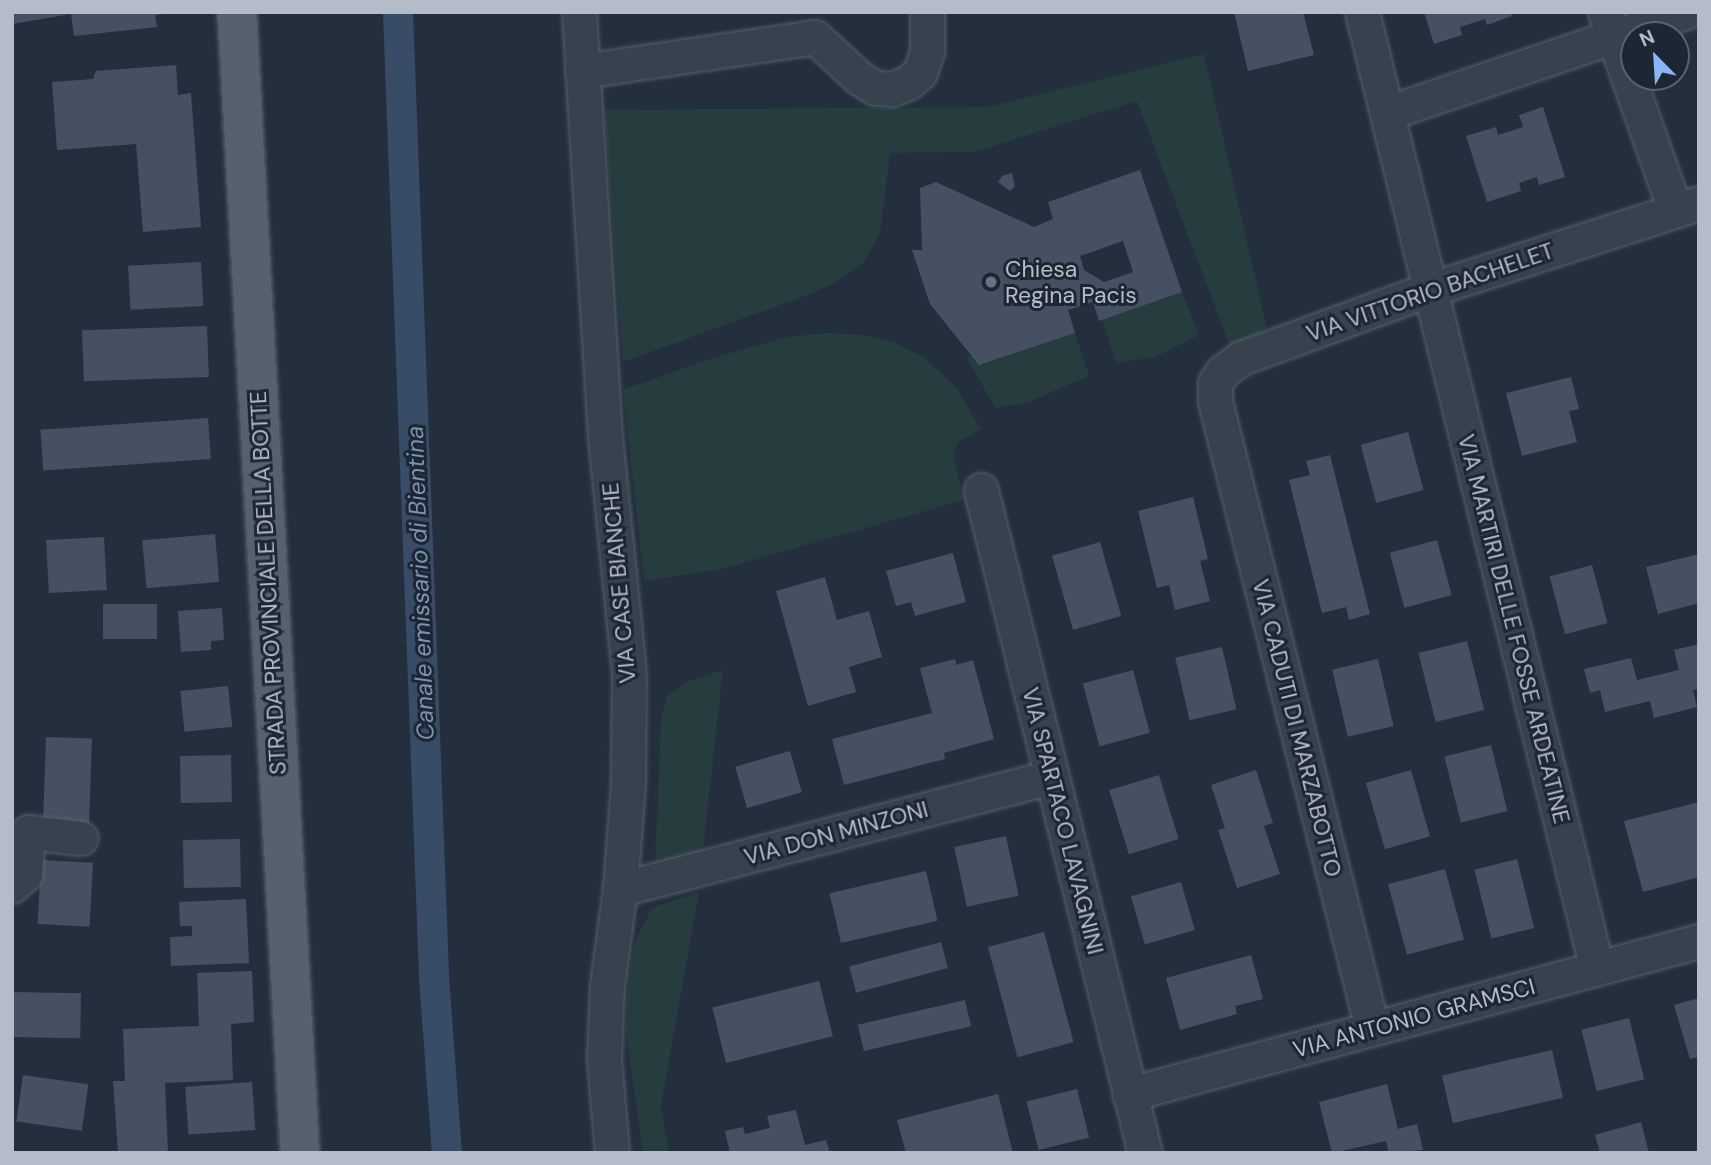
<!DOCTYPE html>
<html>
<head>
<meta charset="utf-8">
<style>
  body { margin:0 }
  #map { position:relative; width:1711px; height:1165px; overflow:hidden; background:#242f3e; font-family:"DM Sans",sans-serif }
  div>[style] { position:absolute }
  .green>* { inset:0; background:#263c3f }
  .canal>* { height:30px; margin:-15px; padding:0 15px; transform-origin:15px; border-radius:15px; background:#394c67 }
  .building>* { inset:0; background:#455162; transform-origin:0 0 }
  .roads { filter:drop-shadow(0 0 2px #565f6c) drop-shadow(0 0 2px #565f6c) }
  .minor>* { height:33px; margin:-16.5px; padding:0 16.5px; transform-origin:16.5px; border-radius:16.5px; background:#38414e }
  .major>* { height:38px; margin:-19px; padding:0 19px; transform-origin:19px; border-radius:19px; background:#56606e }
  .dots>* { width:19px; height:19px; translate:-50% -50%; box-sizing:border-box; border:4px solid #1d2633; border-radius:50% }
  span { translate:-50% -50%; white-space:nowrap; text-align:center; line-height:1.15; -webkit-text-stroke:6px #1d2633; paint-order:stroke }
  .poi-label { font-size:23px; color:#b4bcc9 }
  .left { translate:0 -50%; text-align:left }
  .street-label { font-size:23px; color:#b4bcc9 }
  .water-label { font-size:24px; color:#7c92b1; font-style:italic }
  .frame { position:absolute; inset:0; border:14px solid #b4bcc9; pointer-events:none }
  .north { position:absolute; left:1620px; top:21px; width:70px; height:70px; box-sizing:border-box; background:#1d2633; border:2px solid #59626f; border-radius:50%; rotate:336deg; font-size:19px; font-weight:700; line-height:28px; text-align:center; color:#b4bcc9 }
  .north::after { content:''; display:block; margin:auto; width:24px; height:32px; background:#8ab4f8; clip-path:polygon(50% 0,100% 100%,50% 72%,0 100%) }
</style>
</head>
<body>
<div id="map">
  <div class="green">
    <i style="clip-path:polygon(1204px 54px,1267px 329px,1230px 346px,1137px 101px,974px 152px,890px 153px,880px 233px,864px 262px,836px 282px,813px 293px,623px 362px,604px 110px,987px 107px)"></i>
    <i style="clip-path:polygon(1182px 292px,1199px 335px,1155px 357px,1116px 363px,1102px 320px)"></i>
    <i style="clip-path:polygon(826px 333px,862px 335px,893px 342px,923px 357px,957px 388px,981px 429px,958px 442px,953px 454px,964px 500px,722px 569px,644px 581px,623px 390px,703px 361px,786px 337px)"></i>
    <i style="clip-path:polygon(1075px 333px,1089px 376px,1028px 402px,996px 408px,966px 358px,972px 355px,980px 365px)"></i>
    <i style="clip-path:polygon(723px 670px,703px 851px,655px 864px,661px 719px,667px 696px,687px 682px)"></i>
    <i style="clip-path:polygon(699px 892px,661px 1106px,669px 1152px,643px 1153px,626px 1032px,628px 973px,636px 939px,652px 908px)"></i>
  </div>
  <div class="canal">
    <i style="left:398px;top:12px;width:966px;rotate:87.86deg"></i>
    <i style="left:434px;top:977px;width:176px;rotate:85.8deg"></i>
  </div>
  <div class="building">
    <i style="clip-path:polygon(12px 12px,167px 12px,167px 14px,155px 15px,157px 27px,74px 36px,71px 14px,12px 24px)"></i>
    <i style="clip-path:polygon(1234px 12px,1303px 12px,1314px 55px,1248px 71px)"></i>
    <i style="clip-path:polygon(1424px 12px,1510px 12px,1512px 16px,1487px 25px,1485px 19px,1460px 27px,1462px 35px,1434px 44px)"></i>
    <i style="clip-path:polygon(176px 65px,178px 95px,191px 93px,201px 227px,143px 232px,136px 144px,57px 150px,52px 82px,93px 79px,96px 71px)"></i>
    <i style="clip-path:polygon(1543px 107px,1565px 177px,1539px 185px,1537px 177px,1519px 183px,1521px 191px,1487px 202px,1466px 136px,1496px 127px,1498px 135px,1523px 127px,1519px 115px)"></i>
    <i style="clip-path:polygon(evenodd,1140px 170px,1182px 292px,1099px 321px,1093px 302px,1068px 310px,1075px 333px,979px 365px,930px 304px,912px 250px,922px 250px,920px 188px,936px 182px,1034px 227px,1053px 219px,1048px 202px,1140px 170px,1123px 241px,1133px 272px,1104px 282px,1084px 270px,1080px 256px,1123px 241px)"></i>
    <i style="clip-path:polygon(1012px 173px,1015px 186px,1010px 191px,998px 182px,1002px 176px)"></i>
    <i style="left:201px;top:262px;width:44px;height:73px;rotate:87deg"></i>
    <i style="left:207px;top:326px;width:51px;height:125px;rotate:88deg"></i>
    <i style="clip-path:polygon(1571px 377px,1579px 409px,1569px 411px,1577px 442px,1522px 456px,1506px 393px)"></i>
    <i style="left:208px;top:418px;width:41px;height:168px;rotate:86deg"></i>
    <i style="left:1408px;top:432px;width:60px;height:49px;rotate:75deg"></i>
    <i style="clip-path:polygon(1330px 455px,1370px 614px,1349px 620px,1346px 607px,1322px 613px,1289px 480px,1310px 475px,1306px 461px)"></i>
    <i style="clip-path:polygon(1193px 497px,1208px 559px,1200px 561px,1210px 601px,1175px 610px,1169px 585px,1157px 588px,1138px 511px)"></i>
    <i style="left:215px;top:534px;width:48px;height:73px;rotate:85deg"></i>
    <i style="left:104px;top:537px;width:53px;height:58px;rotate:87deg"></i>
    <i style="left:1437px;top:540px;width:57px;height:49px;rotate:75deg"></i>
    <i style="left:1100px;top:542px;width:77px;height:50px;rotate:74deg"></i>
    <i style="clip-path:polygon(953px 553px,966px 602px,915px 616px,911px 602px,896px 606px,886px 571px)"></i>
    <i style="clip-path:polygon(1699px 554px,1699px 603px,1658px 614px,1646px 567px)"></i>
    <i style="left:1592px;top:565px;width:60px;height:44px;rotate:75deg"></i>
    <i style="clip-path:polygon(825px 577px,837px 620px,869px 611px,882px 657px,849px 667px,856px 692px,808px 706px,776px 591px)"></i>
    <i style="left:157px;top:604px;width:35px;height:54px;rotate:90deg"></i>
    <i style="clip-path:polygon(222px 608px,224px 640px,211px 641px,211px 650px,181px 652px,178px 611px)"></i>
    <i style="left:1467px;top:641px;width:71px;height:50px;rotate:76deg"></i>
    <i style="clip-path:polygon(1699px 644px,1699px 689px,1693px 690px,1697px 707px,1654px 718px,1650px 701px,1605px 712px,1600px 690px,1590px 693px,1584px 669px,1631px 658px,1637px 680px,1679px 670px,1674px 650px)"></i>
    <i style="left:1222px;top:647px;width:64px;height:48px;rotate:77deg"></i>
    <i style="clip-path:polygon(955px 659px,956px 665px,973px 660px,994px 739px,944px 753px,945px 759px,844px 785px,832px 739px,932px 713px,920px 668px)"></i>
    <i style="left:1378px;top:659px;width:69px;height:47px;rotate:77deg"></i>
    <i style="left:1133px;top:670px;width:65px;height:52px;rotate:75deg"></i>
    <i style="left:228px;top:686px;width:41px;height:48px;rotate:84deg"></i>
    <i style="left:46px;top:737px;width:46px;height:85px;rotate:2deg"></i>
    <i style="left:1491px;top:745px;width:68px;height:48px;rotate:76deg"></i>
    <i style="left:790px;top:751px;width:43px;height:57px;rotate:74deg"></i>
    <i style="left:231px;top:755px;width:47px;height:51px;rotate:89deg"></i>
    <i style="clip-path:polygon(1256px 770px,1273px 823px,1264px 826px,1280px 874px,1237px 888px,1218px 830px,1225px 828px,1211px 785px)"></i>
    <i style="left:1411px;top:770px;width:69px;height:47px;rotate:74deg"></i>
    <i style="left:1159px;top:775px;width:67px;height:52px;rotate:73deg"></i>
    <i style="clip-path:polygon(1699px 802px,1699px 877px,1643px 892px,1624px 821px)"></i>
    <i style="left:1006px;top:836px;width:61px;height:53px;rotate:78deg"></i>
    <i style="left:240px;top:839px;width:48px;height:57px;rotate:89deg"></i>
    <i style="left:1517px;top:859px;width:71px;height:44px;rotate:76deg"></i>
    <i style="left:41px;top:860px;width:52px;height:64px;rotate:3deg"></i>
    <i style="left:1445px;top:869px;width:73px;height:59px;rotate:75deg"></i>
    <i style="left:926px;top:871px;width:51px;height:99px;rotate:77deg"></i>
    <i style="left:1181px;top:882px;width:50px;height:52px;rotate:74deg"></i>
    <i style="clip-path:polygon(246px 899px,249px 963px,171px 966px,170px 937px,192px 936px,192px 926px,180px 926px,179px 902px)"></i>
    <i style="left:1044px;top:932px;width:114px;height:58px;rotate:75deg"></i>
    <i style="left:941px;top:942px;width:27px;height:95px;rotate:75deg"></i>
    <i style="clip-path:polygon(1251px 955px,1263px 999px,1235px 1006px,1237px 1014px,1180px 1030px,1166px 978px)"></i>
    <i style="clip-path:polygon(252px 971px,254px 1022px,231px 1024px,233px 1080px,165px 1083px,168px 1153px,118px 1153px,113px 1081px,125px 1081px,123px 1029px,199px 1026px,197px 973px)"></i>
    <i style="left:819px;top:981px;width:57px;height:110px;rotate:76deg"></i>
    <i style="left:12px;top:992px;width:69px;height:45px;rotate:1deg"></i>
    <i style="clip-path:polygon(1699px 998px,1699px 1057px,1690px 1059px,1674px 1005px)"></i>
    <i style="left:965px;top:1000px;width:27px;height:110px;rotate:77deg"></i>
    <i style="left:1629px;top:1018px;width:63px;height:49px;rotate:76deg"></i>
    <i style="left:1552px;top:1050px;width:49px;height:113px;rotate:77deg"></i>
    <i style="left:23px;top:1075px;width:66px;height:47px;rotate:8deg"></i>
    <i style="left:252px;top:1082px;width:48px;height:67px;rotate:86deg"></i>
    <i style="clip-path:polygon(1387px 1084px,1398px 1129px,1417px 1124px,1423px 1150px,1389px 1153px,1386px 1141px,1332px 1153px,1319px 1102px)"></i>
    <i style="left:1077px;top:1089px;width:50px;height:52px;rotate:76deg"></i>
    <i style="clip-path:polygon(998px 1094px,1013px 1153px,906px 1153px,897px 1120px)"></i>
    <i style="clip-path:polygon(796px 1110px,805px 1145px,826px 1140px,830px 1153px,730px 1153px,725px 1131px,743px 1127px,745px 1134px,770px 1128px,767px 1116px)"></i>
    <i style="clip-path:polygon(1641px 1122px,1649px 1153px,1600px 1153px,1595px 1135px)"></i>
  </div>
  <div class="roads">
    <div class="minor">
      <i style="left:579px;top:12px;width:426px;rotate:86.5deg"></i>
      <i style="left:605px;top:437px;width:239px;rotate:84.2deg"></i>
      <i style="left:629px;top:675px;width:108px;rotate:90.5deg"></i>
      <i style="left:628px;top:783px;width:106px;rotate:94.3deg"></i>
      <i style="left:620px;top:889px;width:97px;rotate:97.7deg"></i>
      <i style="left:607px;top:985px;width:74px;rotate:92.3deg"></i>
      <i style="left:604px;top:1059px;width:94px;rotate:85.1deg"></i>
      <i style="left:1362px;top:12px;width:985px;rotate:76.2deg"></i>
      <i style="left:1605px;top:12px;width:210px;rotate:70.5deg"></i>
      <i style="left:582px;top:71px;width:235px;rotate:-8.3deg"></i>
      <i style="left:815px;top:37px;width:59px;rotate:42.9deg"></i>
      <i style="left:858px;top:77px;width:20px;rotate:33deg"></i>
      <i style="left:875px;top:88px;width:17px;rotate:3deg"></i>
      <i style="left:892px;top:89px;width:18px;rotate:-22deg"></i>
      <i style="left:909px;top:82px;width:15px;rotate:-42deg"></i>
      <i style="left:920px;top:72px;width:21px;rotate:-71deg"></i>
      <i style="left:927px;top:52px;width:40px;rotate:-90deg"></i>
      <i style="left:1387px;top:113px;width:315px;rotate:-18.7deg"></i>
      <i style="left:981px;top:490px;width:683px;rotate:76.11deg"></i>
      <i style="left:12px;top:886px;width:18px;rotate:-43deg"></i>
      <i style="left:25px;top:874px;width:42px;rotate:-85.9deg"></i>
      <i style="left:28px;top:832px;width:53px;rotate:6.5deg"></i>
      <i style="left:620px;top:889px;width:445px;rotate:-14.6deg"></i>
      <i style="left:1372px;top:1028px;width:646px;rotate:-104.06deg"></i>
      <i style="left:1215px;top:401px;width:18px;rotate:-90deg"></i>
      <i style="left:1215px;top:383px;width:13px;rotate:-58deg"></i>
      <i style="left:1222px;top:372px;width:24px;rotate:-36deg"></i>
      <i style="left:1241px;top:358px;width:186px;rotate:-20.1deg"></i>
      <i style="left:1416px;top:294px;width:297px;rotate:-17.8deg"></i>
      <i style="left:1129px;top:1094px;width:590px;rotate:-15.03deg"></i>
    </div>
    <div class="major">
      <i style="left:237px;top:12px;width:1143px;rotate:86.84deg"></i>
    </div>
  </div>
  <div class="dots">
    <i style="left:991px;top:282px;background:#6b7280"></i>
  </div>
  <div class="poi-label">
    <span class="left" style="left:1005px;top:282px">Chiesa<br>Regina Pacis</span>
  </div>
  <div class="street-label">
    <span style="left:1430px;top:292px;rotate:-19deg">VIA VITTORIO BACHELET</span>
    <span style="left:268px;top:583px;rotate:-93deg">STRADA PROVINCIALE DELLA BOTTE</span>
    <span style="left:619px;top:583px;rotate:-95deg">VIA CASE BIANCHE</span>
    <span style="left:1514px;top:629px;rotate:76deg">VIA MARTIRI DELLE FOSSE ARDEATINE</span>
    <span style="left:1297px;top:728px;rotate:76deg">VIA CADUTI DI MARZABOTTO</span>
    <span style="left:1063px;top:821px;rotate:76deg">VIA SPARTACO LAVAGNINI</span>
    <span style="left:836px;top:833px;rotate:-15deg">VIA DON MINZONI</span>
    <span style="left:1414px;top:1018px;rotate:-15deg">VIA ANTONIO GRAMSCI</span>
  </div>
  <div class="water-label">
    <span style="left:420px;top:583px;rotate:-92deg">Canale emissario di Bientina</span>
  </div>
  <div class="frame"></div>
  <div class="north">N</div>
</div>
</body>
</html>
